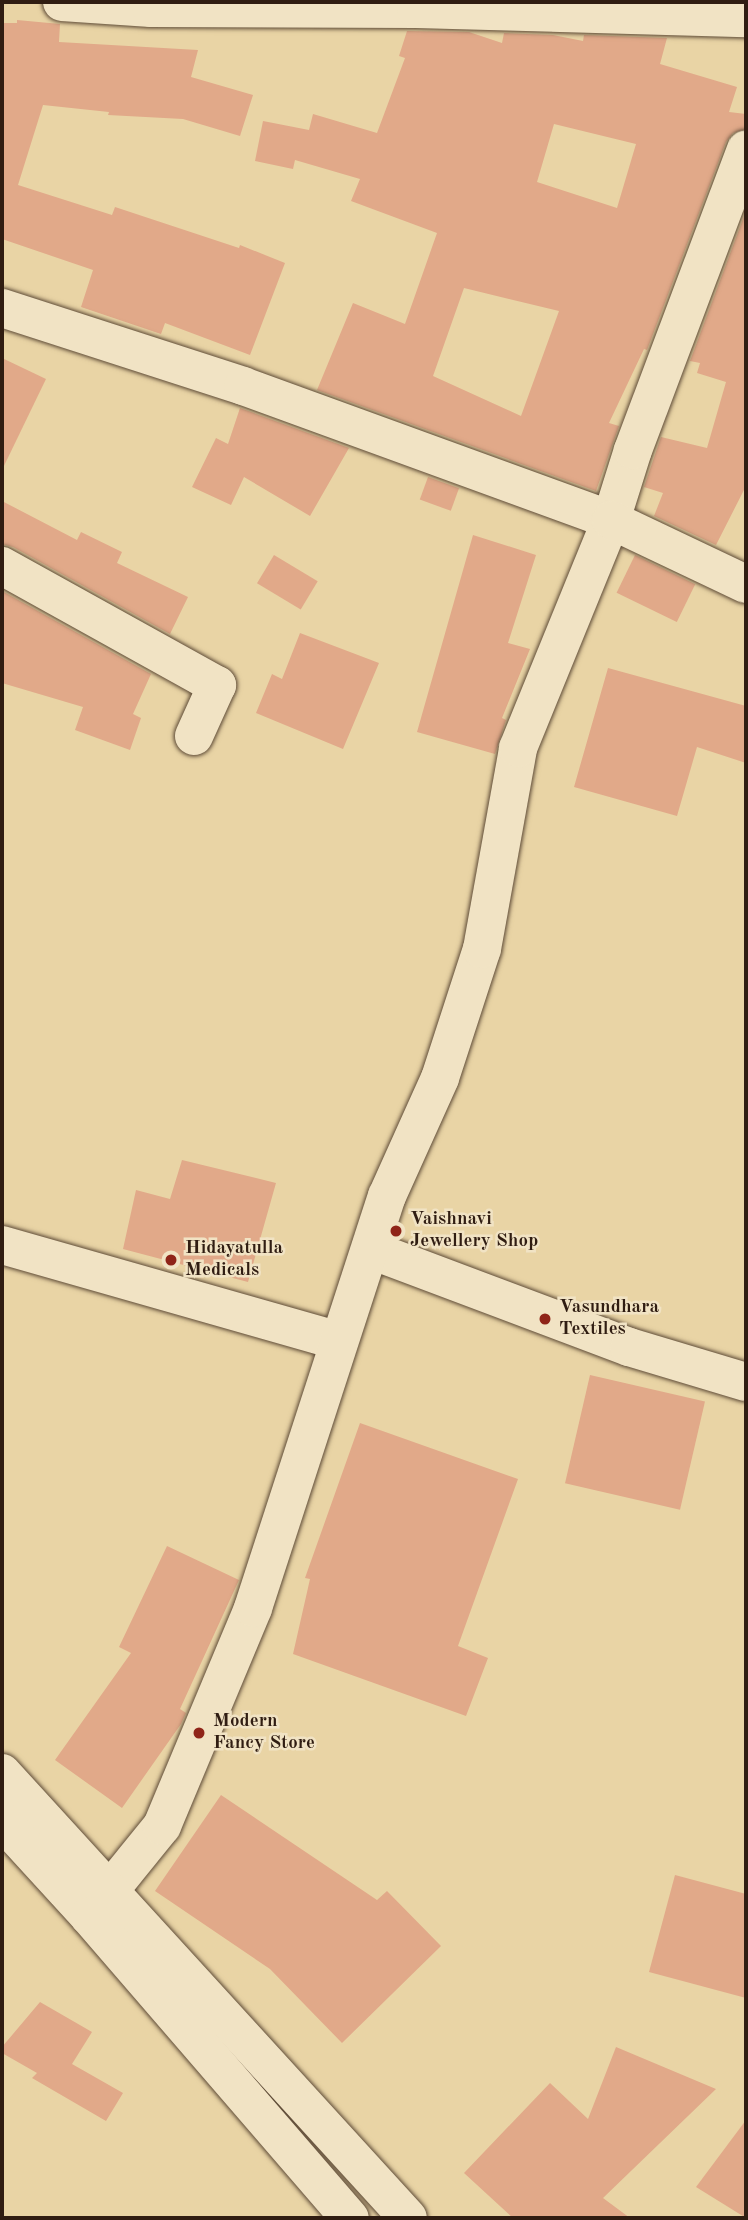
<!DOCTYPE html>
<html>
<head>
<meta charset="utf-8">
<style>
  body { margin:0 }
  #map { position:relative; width:748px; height:2220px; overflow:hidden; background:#e9d4a5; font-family:"Old Standard TT",serif }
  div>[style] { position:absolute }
  .building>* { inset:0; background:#e1a989; transform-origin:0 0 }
  .roads { filter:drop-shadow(0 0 2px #5e4b37) drop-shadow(0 0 2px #5e4b37) }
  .street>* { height:38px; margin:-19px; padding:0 19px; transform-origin:19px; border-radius:19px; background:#f1e3c4 }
  .secondary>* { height:38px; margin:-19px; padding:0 19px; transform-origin:19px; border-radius:19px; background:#f1e3c4 }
  .dots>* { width:19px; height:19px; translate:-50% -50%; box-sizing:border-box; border:4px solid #f1e3c4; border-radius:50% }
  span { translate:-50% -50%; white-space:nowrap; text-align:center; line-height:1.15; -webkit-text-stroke:5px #f1e3c4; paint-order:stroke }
  .poi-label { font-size:19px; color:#301d12; font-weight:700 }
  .left { translate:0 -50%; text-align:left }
  .frame { position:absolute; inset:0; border:4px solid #301d12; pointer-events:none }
</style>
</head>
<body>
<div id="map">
  <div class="building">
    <i style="clip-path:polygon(17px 20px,60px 24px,59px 42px,198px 50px,191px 77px,253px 95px,240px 136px,183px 119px,108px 115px,109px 112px,43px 105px,18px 185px,112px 215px,115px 207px,239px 248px,240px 245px,285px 263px,250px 355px,165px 323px,161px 334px,81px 307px,93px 270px,2px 239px,2px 23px,17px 23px)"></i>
    <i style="clip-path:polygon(evenodd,407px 31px,469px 32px,502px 43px,504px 33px,553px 35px,583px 41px,584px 35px,667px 38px,660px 64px,737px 87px,729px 112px,746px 114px,746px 129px,733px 133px,726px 142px,647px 350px,644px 349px,609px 423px,619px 426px,596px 491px,317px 390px,353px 303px,405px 324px,437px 233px,351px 201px,360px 179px,295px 160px,293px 169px,255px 161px,263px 121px,309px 130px,313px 114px,377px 133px,405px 58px,399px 56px,407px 31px,554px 124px,636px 144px,617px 208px,537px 182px,554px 124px,407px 31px,464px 288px,559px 311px,521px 416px,433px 376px,464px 288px)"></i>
    <i style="clip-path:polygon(746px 211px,746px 486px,716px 545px,654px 516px,663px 493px,644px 487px,661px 437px,707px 448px,726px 382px,697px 373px,700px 363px,690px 361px)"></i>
    <i style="clip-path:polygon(2px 358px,46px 379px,2px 470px)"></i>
    <i style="clip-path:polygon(240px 408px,349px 448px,310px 516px,244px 477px,231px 505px,192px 487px,216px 438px,228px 444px)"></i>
    <i style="left:428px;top:477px;width:33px;height:24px;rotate:20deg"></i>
    <i style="clip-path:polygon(2px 501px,77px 540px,81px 532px,122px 552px,117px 563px,188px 597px,170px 634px,13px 547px,2px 544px)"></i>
    <i style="clip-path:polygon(473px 535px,536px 555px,508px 643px,530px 649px,502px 718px,506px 720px,495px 754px,417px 732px)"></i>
    <i style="left:274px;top:555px;width:51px;height:33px;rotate:31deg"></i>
    <i style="left:635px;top:555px;width:67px;height:42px;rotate:26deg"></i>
    <i style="clip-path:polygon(2px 591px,151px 674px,133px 714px,141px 718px,130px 750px,75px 730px,83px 707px,2px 683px)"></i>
    <i style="clip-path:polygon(300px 633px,379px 663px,343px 749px,256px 713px,272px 674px,282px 679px)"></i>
    <i style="clip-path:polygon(608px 668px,746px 706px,746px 763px,697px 747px,677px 816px,574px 787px)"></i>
    <i style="clip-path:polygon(182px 1160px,276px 1183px,248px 1282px,123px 1249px,136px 1190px,170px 1199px)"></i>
    <i style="left:590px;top:1375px;width:118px;height:111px;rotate:13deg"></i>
    <i style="clip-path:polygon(360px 1423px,518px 1479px,458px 1646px,488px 1658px,466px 1716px,293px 1654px,310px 1579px,305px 1578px)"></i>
    <i style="clip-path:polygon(167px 1546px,239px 1580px,180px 1709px,186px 1713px,181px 1724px,122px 1808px,55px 1760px,131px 1653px,119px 1647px)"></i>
    <i style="clip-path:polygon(221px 1795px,377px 1900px,387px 1891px,441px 1946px,342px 2043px,270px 1969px,155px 1891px)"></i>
    <i style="clip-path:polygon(675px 1875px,746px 1894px,746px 1998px,649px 1972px)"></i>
    <i style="clip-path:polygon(40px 2002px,92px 2032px,72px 2064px,123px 2093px,106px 2121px,32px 2078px,37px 2073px,2px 2053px,2px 2047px)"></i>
    <i style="clip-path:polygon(616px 2047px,716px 2089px,603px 2198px,630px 2218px,513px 2218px,464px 2173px,550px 2083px,588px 2119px)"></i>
    <i style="clip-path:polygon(746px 2120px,746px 2218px,696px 2187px)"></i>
  </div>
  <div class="roads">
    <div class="street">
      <i style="left:62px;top:2px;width:89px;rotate:3.9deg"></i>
      <i style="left:151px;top:8px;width:265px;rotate:0.2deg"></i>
      <i style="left:416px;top:9px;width:330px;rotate:1.6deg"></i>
      <i style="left:2px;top:308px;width:253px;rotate:17.9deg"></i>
      <i style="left:243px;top:386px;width:392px;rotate:20deg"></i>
      <i style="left:611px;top:520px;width:73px;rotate:-72.6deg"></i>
      <i style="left:633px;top:450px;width:321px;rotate:-69.4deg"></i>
      <i style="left:2px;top:566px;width:246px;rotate:29deg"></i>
      <i style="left:217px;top:685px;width:56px;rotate:114.3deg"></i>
      <i style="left:2px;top:1245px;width:350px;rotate:15.9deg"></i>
      <i style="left:371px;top:1250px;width:276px;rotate:20.6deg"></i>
      <i style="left:629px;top:1347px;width:122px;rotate:16.7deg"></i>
      <i style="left:89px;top:1916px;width:116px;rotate:-51deg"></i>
      <i style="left:162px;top:1826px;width:236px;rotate:-67.3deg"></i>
      <i style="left:253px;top:1608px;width:433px;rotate:-72deg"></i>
      <i style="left:387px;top:1196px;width:129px;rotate:-65.8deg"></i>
      <i style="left:440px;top:1078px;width:136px;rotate:-72deg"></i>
      <i style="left:482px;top:949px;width:204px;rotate:-79.8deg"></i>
      <i style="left:518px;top:748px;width:246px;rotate:-67.8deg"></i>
      <i style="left:611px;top:520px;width:149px;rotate:25.4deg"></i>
    </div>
    <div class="secondary">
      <i style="left:2px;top:1773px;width:602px;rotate:47.62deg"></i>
      <i style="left:2px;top:1821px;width:129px;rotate:47.5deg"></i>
      <i style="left:89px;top:1916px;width:399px;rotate:49.2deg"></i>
    </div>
  </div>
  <div class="dots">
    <i style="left:396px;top:1231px;background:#8f2418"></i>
    <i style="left:171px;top:1260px;background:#8f2418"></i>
    <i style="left:545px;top:1319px;background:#8f2418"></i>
    <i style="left:199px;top:1733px;background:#8f2418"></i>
  </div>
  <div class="poi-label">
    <span class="left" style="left:410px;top:1231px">Vaishnavi<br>Jewellery Shop</span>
    <span class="left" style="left:185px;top:1260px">Hidayatulla<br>Medicals</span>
    <span class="left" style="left:559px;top:1319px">Vasundhara<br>Textiles</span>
    <span class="left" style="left:213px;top:1733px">Modern<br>Fancy Store</span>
  </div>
  <div class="frame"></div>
</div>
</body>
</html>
